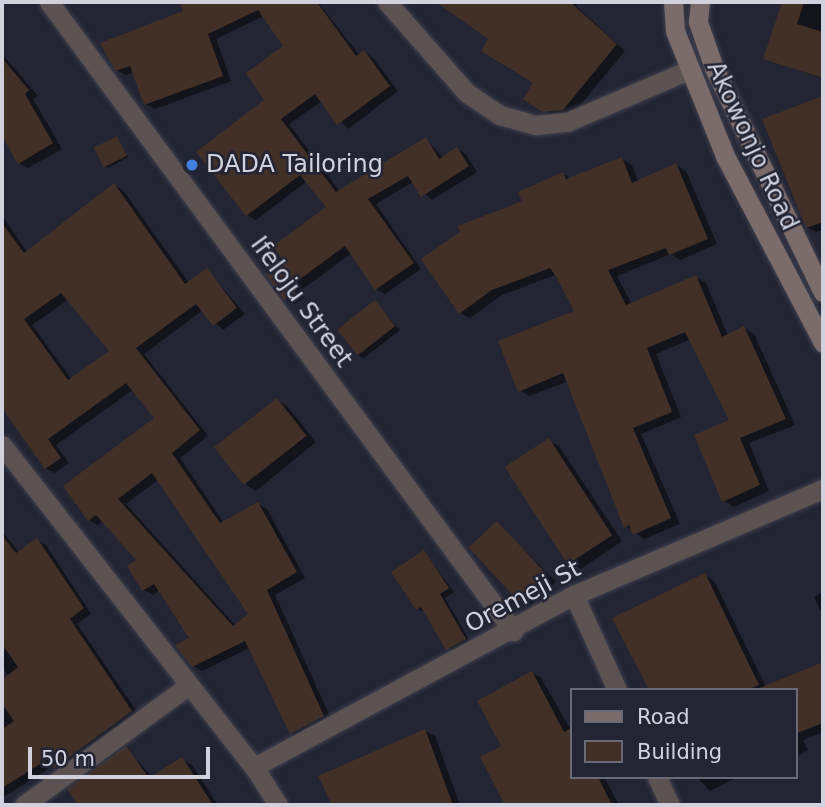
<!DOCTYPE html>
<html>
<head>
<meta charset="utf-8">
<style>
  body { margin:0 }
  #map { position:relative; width:825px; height:807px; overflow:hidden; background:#232434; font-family:"DejaVu Sans",sans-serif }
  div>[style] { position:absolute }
  .shadow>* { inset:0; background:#0007 }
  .building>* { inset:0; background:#423027; transform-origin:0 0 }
  .roads { filter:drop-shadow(0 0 2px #3f404f) drop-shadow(0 0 2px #3f404f) }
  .minor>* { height:19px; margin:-9.5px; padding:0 9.5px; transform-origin:9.5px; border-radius:9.5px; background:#5c5251 }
  .secondary>* { height:19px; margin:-9.5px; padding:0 9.5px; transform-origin:9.5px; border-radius:9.5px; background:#7b6b6a }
  .dots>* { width:19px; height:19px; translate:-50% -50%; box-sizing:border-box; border:4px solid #232434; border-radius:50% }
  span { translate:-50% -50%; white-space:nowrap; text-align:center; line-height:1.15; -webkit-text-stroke:5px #232434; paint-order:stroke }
  .street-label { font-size:24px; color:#d1d2dd }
  .poi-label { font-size:24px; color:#d1d2dd }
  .left { translate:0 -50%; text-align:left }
  .frame { position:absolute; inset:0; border:4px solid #d1d2dd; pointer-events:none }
  .legend { position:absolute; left:570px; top:688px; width:228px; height:91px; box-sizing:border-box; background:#232434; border:2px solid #696a78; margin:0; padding:9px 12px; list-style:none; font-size:21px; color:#d1d2dd }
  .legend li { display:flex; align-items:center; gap:14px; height:35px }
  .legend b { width:35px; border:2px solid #696a78 }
  .scale { position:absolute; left:28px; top:747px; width:182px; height:32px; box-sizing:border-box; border:4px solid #d1d2dd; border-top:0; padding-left:9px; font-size:21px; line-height:24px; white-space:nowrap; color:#d1d2dd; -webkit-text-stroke:5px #232434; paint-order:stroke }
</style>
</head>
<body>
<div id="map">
  <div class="shadow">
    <i style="clip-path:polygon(181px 2px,301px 2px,303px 7px,318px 2px,360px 56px,365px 52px,373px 58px,398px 91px,348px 129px,322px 101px,289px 124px,340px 192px,426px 139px,443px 158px,457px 149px,466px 154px,477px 172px,432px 200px,413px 182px,376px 204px,421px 269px,385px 294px,376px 289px,352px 253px,300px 291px,304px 298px,294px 304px,285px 299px,287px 262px,329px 208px,307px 181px,256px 220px,247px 215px,286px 46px,264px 16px,216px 39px,231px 81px,155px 109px,146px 104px,134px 72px,126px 75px,117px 70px,186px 12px)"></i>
    <i style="clip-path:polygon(439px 2px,579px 2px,576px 6px,625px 51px,572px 115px,553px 116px,543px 111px,536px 83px,490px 38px)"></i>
    <i style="clip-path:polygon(783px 2px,823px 2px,823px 79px,766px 58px)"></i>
    <i style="clip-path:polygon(2px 54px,38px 96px,33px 99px,62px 149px,28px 168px,19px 163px,2px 134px)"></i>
    <i style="clip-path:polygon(823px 98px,823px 230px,816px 232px,807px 227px,765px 120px)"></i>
    <i style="clip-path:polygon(117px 138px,128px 157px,108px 168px,105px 166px)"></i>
    <i style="clip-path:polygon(622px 159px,632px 165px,638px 182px,676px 165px,686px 171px,717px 244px,680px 260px,671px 254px,617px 276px,632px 305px,696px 277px,706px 283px,728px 336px,744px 328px,754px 334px,795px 425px,749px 443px,769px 491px,734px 507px,724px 501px,731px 421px,691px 339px,656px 354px,681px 417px,641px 434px,680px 524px,644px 539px,626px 526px,568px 381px,529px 396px,519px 390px,577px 312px,555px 275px,502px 295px,470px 318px,460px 313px,524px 202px,563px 174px,572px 179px)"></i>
    <i style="clip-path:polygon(evenodd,114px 185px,123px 190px,189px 283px,207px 270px,245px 314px,223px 330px,203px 310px,144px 354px,208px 436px,180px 458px,224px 523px,258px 504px,267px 509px,305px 578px,275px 595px,332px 721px,301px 738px,291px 732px,251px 647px,202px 671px,193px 666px,192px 639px,160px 590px,153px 595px,144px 590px,139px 560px,103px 521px,98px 525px,89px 520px,157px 419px,134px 389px,56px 445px,69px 463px,55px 473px,46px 468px,2px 408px,2px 215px,27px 252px,114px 185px,69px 299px,112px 352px,72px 380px,32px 325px,69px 299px,114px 185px,158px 480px,251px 614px,236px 626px,126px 504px,158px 480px)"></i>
    <i style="clip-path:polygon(375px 302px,400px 330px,364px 358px,357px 355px)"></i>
    <i style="clip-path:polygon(277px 400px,287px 406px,316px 442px,256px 491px,246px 485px)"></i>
    <i style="clip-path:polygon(549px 441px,559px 446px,622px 541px,581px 569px,571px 563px)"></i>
    <i style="clip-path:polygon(497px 523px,556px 582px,530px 606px,520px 600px)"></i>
    <i style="clip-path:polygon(2px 531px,19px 553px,37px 540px,46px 545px,91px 614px,77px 624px,140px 716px,64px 772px,54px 765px,2px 798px,2px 682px,9px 677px,2px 667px)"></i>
    <i style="clip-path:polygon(424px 552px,454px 592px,445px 598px,471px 643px,454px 653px,425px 612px,417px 609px)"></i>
    <i style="clip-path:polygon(704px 575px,714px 581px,766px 687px,823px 664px,823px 732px,803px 740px,808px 750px,795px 758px,795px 690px,651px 690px)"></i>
    <i style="clip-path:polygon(823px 592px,823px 616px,814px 597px)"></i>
    <i style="clip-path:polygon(532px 673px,541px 678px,571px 730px,571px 777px,604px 777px,619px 805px,506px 803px,503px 747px)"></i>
    <i style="clip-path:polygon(425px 731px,435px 736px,460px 805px,334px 805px,320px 777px)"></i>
    <i style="clip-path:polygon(126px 748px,153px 778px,182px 759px,192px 765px,218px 805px,76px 805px)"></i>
    <i style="clip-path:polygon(697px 777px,738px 777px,710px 791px)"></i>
  </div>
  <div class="building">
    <i style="clip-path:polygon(179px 2px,317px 2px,356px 56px,364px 50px,390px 86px,337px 125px,315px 94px,281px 119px,336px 192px,426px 137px,439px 159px,457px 147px,469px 166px,421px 197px,408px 176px,368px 199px,414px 263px,375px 290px,345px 246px,292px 285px,296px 293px,284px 300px,265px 274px,284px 261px,273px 246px,326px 207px,300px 175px,246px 216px,196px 152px,264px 100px,246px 73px,283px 46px,258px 10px,208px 34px,223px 76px,144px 105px,130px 66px,115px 71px,100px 43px,183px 11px)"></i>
    <i style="clip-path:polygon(436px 2px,570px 2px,617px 44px,563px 110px,542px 112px,523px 99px,533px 83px,481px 51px,488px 39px)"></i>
    <i style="clip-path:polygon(782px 2px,804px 2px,797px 24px,823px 32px,823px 78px,763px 59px)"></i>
    <i style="clip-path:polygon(2px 58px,29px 90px,25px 94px,53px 143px,18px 164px,2px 136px)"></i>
    <i style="clip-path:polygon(823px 96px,823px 222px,806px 228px,762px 119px)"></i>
    <i style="left:117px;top:136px;width:22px;height:26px;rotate:63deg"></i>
    <i style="clip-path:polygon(622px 157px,632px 183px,676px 163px,708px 239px,669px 255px,666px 248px,608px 270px,626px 305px,696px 275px,722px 337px,744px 326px,786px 419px,740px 438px,760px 485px,722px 502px,694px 435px,729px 420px,685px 332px,647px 348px,672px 412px,633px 428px,671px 518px,633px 535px,629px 525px,624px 528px,563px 373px,518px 392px,498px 341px,574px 311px,557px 278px,550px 268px,492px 290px,459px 314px,421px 259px,460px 232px,458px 226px,522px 201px,518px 192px,563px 172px,566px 179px)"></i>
    <i style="clip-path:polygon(evenodd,114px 183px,185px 284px,207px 268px,237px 308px,213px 326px,196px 304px,136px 348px,200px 430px,172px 453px,220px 523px,258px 502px,297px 572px,267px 590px,324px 716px,290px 734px,245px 641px,192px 667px,175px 645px,189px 638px,154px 584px,142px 591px,127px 566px,136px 560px,96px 515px,88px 521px,63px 486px,154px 418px,126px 383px,48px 439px,61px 458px,45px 469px,2px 408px,2px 223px,24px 253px,114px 183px,61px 293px,109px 351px,68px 380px,24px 319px,61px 293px,114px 183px,152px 473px,248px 614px,233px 626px,118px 499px,152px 473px)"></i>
    <i style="left:375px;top:300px;width:33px;height:48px;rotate:52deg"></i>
    <i style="left:277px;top:398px;width:48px;height:80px;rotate:52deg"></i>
    <i style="left:549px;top:438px;width:116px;height:53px;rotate:57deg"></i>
    <i style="left:497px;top:521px;width:74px;height:39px;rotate:47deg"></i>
    <i style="clip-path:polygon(2px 535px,16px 553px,37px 538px,84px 608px,70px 619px,132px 711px,54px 768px,48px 759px,2px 788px,2px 729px,14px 721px,2px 704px,2px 680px,18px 667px,2px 644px)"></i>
    <i style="clip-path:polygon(424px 550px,449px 588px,440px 594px,466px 639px,446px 650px,421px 607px,416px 610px,391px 572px)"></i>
    <i style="clip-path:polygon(705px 573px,759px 685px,747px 690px,649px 690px,612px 618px)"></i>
    <i style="clip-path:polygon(823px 662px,823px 723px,795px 734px,795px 690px,757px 689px)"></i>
    <i style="clip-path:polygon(532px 671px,564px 732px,571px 728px,571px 777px,598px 777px,612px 805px,505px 805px,480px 757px,501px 746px,477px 701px)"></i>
    <i style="clip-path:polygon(425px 729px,453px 805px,332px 805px,318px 776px)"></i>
    <i style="clip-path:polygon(126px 746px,149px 778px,182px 757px,213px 805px,78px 805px,67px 789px)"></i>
  </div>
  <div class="roads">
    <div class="minor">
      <i style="left:49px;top:2px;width:782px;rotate:53.58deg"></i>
      <i style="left:387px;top:2px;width:121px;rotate:48.7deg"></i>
      <i style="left:467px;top:93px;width:40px;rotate:34deg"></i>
      <i style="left:500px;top:115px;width:37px;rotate:16deg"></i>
      <i style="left:536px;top:125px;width:31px;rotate:-6deg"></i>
      <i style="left:567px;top:122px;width:133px;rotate:-23.1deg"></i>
      <i style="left:2px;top:445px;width:409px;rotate:52deg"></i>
      <i style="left:254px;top:767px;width:45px;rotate:57.7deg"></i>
      <i style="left:574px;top:595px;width:104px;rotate:65.6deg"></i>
      <i style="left:254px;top:767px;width:363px;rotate:-28.3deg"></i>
      <i style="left:574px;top:595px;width:271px;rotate:-23.1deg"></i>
      <i style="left:657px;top:777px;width:31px;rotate:65deg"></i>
      <i style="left:24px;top:805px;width:204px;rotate:-36deg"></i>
    </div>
    <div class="secondary">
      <i style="left:673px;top:2px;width:29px;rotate:86deg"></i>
      <i style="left:675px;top:31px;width:135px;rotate:68.2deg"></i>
      <i style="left:725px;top:156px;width:211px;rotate:62.3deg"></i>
      <i style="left:700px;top:2px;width:20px;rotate:96deg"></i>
      <i style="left:698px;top:22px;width:49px;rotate:70.8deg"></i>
      <i style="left:714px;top:68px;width:249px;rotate:64.1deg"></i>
    </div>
  </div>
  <div class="dots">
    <i style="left:192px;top:165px;background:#3f7fe0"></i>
  </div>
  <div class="street-label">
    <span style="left:752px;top:146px;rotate:65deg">Akowonjo Road</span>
    <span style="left:301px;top:302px;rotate:54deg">Ifeloju Street</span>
    <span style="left:523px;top:597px;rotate:-28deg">Oremeji St</span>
  </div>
  <div class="poi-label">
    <span class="left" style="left:206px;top:165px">DADA Tailoring</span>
  </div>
  <div class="frame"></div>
  <ul class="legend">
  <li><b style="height:9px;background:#7b6b6a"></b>Road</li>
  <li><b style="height:19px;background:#423027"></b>Building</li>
  </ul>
  <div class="scale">50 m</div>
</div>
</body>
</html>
